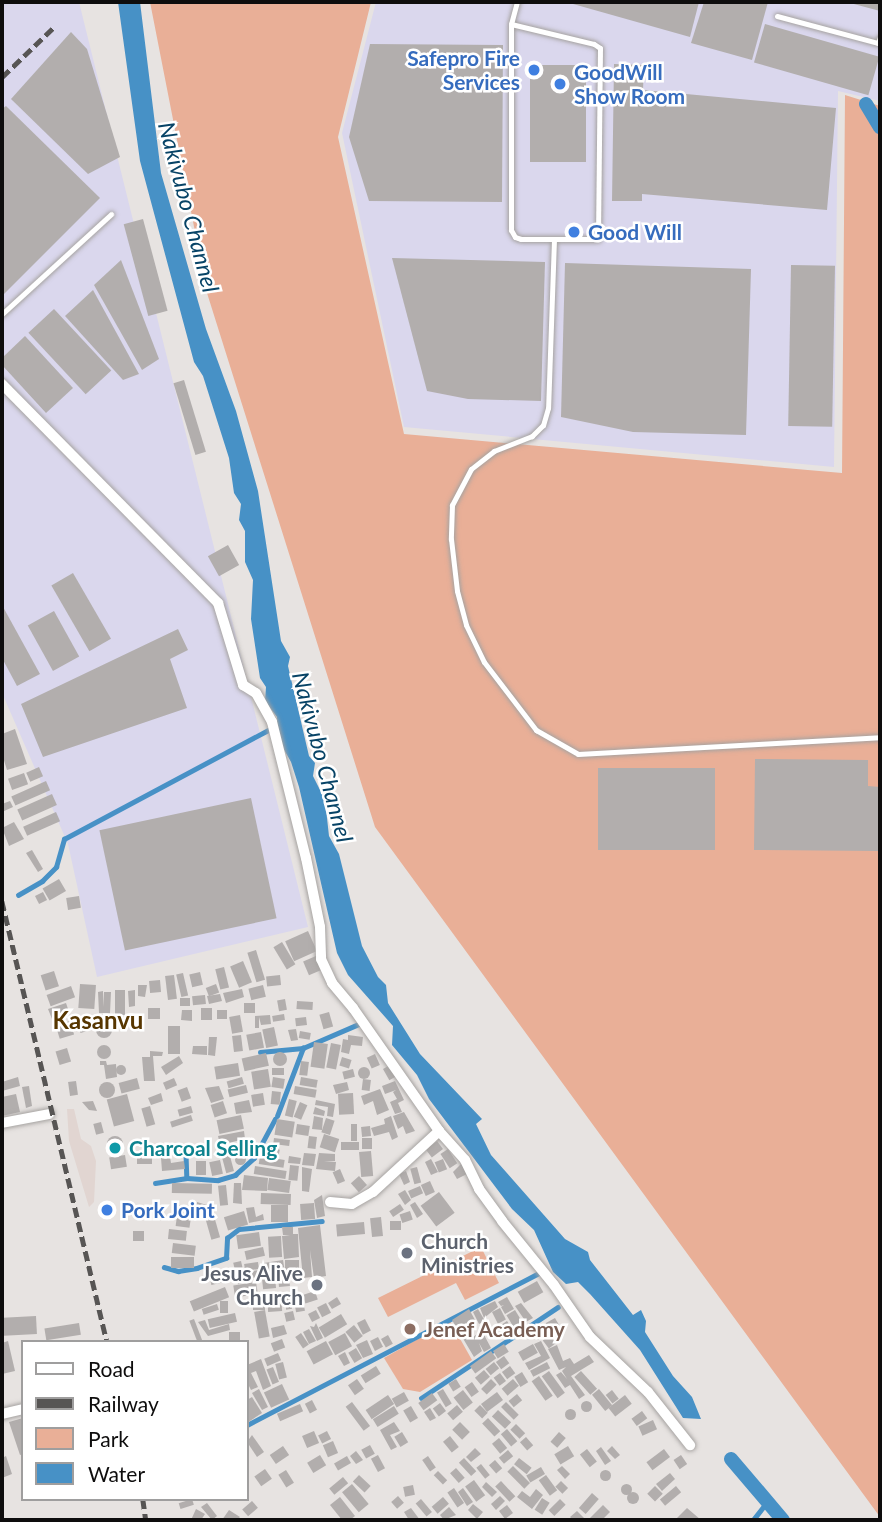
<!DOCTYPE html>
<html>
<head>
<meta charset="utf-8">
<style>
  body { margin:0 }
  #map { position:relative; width:882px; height:1522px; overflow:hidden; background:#e7e3e1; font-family:Lato,sans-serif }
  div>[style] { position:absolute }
  .built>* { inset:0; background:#e1d5d1 }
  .industrial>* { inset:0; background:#dad7ed }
  .green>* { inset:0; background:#e9af97 }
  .water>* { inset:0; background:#4791c6 }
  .stream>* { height:4.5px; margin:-2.25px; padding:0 2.25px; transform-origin:2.25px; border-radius:2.25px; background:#4791c6 }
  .canal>* { height:14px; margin:-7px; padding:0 7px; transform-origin:7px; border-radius:7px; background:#4791c6 }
  .building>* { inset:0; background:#b2aead; transform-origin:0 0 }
  .round { border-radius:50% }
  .roads { filter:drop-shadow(0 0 2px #a6a3a1) drop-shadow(0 0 2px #a6a3a1) }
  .lane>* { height:5px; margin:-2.5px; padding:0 2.5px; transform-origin:2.5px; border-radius:2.5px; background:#fff }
  .street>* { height:10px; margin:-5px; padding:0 5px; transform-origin:5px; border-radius:5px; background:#fff }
  .rail>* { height:4.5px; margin-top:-2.25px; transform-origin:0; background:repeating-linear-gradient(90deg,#575554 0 10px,transparent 0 15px) }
  .dots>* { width:19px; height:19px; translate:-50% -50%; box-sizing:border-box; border:4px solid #fff; border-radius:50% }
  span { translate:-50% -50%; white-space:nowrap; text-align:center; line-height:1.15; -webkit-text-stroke:5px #fff; paint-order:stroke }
  .shop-label { font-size:21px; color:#366cbe; font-weight:700 }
  .right { translate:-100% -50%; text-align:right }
  .left { translate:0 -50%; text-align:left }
  .culture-label { font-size:21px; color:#0d838f; font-weight:700 }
  .worship-label { font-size:21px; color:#5b616d; font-weight:700 }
  .education-label { font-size:21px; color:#785e54; font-weight:700 }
  .water-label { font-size:23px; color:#074366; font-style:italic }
  .quarter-label { font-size:24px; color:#573600; font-weight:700 }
  .frame { position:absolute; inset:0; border:4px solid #0e0d0d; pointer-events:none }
  .legend { position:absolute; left:21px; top:1340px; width:228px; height:161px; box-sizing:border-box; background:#fff; border:2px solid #9f9e9e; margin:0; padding:9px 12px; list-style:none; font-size:21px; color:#0e0d0d }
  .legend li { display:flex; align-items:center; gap:14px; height:35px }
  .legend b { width:35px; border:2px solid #9f9e9e }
</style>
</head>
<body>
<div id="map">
  <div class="built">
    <i style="clip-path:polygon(67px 1109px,74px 1109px,81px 1139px,91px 1146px,96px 1161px,94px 1202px,89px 1207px,69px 1141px)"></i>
  </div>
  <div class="industrial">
    <i style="clip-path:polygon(2px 2px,79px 2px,308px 927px,97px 977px,68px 844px,2px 693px)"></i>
    <i style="clip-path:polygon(376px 2px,880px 2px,880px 101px,838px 91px,834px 467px,404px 427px,342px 133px)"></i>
  </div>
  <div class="green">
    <i style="clip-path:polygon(150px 2px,371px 2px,338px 137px,404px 434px,842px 473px,845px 95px,880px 106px,880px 1517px,375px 827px,207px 293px)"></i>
    <i style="clip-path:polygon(481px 1247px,499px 1283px,465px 1300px,456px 1283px,388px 1317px,378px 1298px)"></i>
    <i style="clip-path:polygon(450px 1321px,472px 1360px,420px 1392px,403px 1389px,384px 1358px)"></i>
  </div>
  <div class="water">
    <i style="clip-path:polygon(118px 2px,140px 2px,161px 173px,206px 329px,236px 411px,258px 491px,281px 641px,290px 657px,288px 666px,309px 756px,315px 763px,313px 776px,325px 800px,329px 836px,339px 854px,362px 946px,378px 977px,386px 985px,388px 1003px,420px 1054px,482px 1119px,476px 1124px,491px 1155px,565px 1239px,588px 1252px,590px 1260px,633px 1315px,641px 1310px,646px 1321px,645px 1332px,673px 1376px,692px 1397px,701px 1419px,683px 1418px,640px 1350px,590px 1294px,578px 1282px,566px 1284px,553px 1272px,534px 1230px,512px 1209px,429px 1099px,417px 1075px,392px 1045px,393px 1026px,348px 975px,337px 953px,299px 787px,291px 762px,278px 739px,277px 717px,265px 701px,266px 687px,260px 678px,251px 619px,253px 580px,245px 562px,245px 531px,239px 520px,241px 504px,234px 493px,229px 458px,203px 376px,194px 362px,140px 161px)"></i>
  </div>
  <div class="stream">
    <i style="left:18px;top:895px;width:28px;rotate:-30deg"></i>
    <i style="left:42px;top:881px;width:20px;rotate:-45deg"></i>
    <i style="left:56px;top:867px;width:29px;rotate:-74deg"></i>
    <i style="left:64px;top:839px;width:231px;rotate:-28.1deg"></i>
    <i style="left:260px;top:1052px;width:43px;rotate:-5.3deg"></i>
    <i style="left:277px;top:1116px;width:73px;rotate:-69.1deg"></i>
    <i style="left:303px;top:1048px;width:63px;rotate:-23.3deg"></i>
    <i style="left:246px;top:1144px;width:15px;rotate:48deg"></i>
    <i style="left:186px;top:1154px;width:24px;rotate:88deg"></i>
    <i style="left:155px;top:1183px;width:32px;rotate:-9deg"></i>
    <i style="left:187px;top:1178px;width:31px;rotate:4deg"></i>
    <i style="left:218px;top:1180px;width:18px;rotate:-16deg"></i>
    <i style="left:235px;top:1175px;width:25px;rotate:-42deg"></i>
    <i style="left:254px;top:1158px;width:44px;rotate:-61.7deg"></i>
    <i style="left:164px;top:1267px;width:15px;rotate:16deg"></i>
    <i style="left:178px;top:1271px;width:19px;rotate:-9deg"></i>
    <i style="left:197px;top:1268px;width:31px;rotate:-19deg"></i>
    <i style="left:226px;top:1258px;width:20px;rotate:-87deg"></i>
    <i style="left:227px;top:1238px;width:15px;rotate:-37deg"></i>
    <i style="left:239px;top:1229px;width:83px;rotate:-5.5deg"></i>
    <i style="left:421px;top:1398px;width:164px;rotate:-33.6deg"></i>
    <i style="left:247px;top:1425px;width:327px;rotate:-27.5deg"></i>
    <i style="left:753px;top:1520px;width:23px;rotate:-52deg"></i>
  </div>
  <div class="canal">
    <i style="left:866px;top:104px;width:27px;rotate:59deg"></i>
    <i style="left:731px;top:1459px;width:80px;rotate:49.6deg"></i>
  </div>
  <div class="building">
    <i style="clip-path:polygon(566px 2px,699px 2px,690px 37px)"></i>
    <i style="clip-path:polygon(704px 2px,768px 2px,752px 60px,691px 43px)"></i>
    <i style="clip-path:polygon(850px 2px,880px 2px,880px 11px,850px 3px)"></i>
    <i style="left:765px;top:24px;width:119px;height:40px;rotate:16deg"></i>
    <i style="clip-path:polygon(71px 32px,87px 49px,120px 157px,88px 174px,11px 99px)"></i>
    <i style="clip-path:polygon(370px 44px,503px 45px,502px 202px,369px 201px,349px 137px)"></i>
    <i style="clip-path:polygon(614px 64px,644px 65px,643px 90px,836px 108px,827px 210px,642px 194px,642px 201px,612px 201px)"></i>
    <i style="left:530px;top:65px;width:56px;height:97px"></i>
    <i style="clip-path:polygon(6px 106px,100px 198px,2px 296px,2px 109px)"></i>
    <i style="left:143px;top:219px;width:95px;height:20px;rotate:75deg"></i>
    <i style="clip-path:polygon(392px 258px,545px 262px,541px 401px,468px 399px,427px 391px)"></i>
    <i style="clip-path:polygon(121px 260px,159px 359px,142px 370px,94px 285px)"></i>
    <i style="clip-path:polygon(565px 263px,751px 269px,746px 435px,633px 432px,561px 417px)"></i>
    <i style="left:791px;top:265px;width:44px;height:161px;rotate:1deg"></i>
    <i style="clip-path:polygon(93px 290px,139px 374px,123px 380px,65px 316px)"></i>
    <i style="left:54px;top:309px;width:84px;height:35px;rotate:47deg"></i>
    <i style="clip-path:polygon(25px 336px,73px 388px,46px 413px,2px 365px,2px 358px)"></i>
    <i style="left:184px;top:380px;width:75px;height:11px;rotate:73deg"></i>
    <i style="left:228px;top:545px;width:23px;height:23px;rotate:61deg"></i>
    <i style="left:73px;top:573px;width:76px;height:25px;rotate:60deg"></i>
    <i style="clip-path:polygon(2px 605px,40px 674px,17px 686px,2px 658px)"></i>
    <i style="left:54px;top:611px;width:52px;height:30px;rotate:61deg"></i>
    <i style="clip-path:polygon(178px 629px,188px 650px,170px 659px,187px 708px,43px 757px,21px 704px)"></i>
    <i style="clip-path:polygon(15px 729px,27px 764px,7px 770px,2px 754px,2px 734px)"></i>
    <i style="clip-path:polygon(755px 759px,868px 760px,868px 786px,880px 787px,880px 851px,754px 850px)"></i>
    <i style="left:39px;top:767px;width:10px;height:14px;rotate:66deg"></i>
    <i style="left:598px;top:768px;width:117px;height:82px"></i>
    <i style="left:24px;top:773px;width:12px;height:17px;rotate:70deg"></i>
    <i style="left:46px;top:781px;width:10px;height:38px;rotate:66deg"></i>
    <i style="left:52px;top:794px;width:12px;height:38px;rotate:66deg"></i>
    <i style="left:251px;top:798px;width:123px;height:155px;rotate:78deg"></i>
    <i style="clip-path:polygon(10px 801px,13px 807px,2px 812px,2px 804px)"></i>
    <i style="left:56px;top:812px;width:10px;height:36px;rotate:66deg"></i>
    <i style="clip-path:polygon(14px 822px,24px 839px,9px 846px,2px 828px)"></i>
    <i style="clip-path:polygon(32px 850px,43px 869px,38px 872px,26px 853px)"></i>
    <i style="left:59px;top:879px;width:14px;height:19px;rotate:60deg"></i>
    <i style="left:43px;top:892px;width:9px;height:9px;rotate:63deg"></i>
    <i style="left:79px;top:896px;width:12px;height:13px;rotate:81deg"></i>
    <i style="left:308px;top:931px;width:22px;height:25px;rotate:66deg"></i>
    <i style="left:282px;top:942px;width:26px;height:10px;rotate:59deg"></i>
    <i style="left:256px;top:950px;width:31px;height:9px;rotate:73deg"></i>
    <i style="left:316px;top:956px;width:15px;height:14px;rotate:67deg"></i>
    <i style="left:243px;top:961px;width:23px;height:14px;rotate:67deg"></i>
    <i style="left:224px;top:967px;width:21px;height:9px;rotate:76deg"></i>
    <i style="left:54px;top:971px;width:16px;height:14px;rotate:72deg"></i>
    <i style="left:200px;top:972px;width:13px;height:11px;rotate:77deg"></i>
    <i style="left:183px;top:973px;width:23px;height:7px;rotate:77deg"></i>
    <i style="left:174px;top:975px;width:24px;height:9px;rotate:83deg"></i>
    <i style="left:280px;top:975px;width:10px;height:14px;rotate:84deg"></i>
    <i style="left:160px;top:980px;width:12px;height:11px;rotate:85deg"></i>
    <i style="left:80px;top:984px;width:16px;height:24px;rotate:4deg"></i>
    <i style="left:216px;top:984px;width:9px;height:11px;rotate:69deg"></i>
    <i style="clip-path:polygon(138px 985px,147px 985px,145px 997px,138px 996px)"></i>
    <i style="left:263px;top:985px;width:12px;height:15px;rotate:76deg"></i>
    <i style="left:71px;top:986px;width:12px;height:26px;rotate:70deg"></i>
    <i style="clip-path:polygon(242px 989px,244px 997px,226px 1003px,223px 993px)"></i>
    <i style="left:115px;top:990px;width:10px;height:25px"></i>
    <i style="clip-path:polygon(135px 990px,135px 1006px,129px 1007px,128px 991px)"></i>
    <i style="clip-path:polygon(103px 991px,103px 1007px,104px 992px,111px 992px,110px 1013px,99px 1013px,98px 992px)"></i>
    <i style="clip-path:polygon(220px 994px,222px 1001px,209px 1004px,207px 996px)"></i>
    <i style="left:205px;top:995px;width:9px;height:13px;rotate:84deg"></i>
    <i style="left:180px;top:998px;width:10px;height:8px"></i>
    <i style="left:285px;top:999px;width:11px;height:8px;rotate:80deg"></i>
    <i style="left:297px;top:1001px;width:16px;height:8px;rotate:4deg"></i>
    <i style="clip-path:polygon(66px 1003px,69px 1012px,52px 1019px,48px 1009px)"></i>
    <i style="left:244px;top:1003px;width:11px;height:10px"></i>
    <i style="left:148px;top:1008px;width:12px;height:11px"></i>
    <i style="left:201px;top:1008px;width:11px;height:12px"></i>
    <i style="clip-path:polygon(182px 1010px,192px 1010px,192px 1021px,181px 1020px)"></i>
    <i style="left:217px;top:1010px;width:10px;height:9px"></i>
    <i style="left:329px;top:1012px;width:15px;height:10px;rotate:74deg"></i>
    <i style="left:284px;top:1014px;width:6px;height:12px;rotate:81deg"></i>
    <i style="left:240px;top:1015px;width:17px;height:11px;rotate:80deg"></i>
    <i style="clip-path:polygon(270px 1015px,271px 1024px,261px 1025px,259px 1017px,259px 1028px,255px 1028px,255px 1016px)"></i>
    <i style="left:85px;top:1016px;width:15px;height:9px;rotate:74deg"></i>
    <i style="left:306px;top:1017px;width:8px;height:11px;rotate:83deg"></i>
    <i style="left:70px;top:1021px;width:14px;height:15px;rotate:73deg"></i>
    <i class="round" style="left:96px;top:1022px;width:16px;height:16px"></i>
    <i style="left:168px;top:1026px;width:12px;height:28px"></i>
    <i style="left:274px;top:1027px;width:19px;height:12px;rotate:78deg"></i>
    <i style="clip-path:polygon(296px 1029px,298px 1040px,291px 1041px,288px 1030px)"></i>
    <i style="left:300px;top:1031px;width:11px;height:7px;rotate:10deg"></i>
    <i style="left:261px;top:1032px;width:16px;height:15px;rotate:79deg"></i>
    <i style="left:241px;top:1035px;width:16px;height:9px;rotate:83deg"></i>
    <i style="clip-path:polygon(348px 1035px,363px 1037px,362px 1046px,351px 1045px,349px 1054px,341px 1052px,343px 1039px,348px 1040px)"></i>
    <i style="clip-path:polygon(209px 1037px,217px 1037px,215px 1056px,208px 1055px)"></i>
    <i style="left:314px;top:1042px;width:14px;height:25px;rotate:8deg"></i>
    <i style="left:331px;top:1043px;width:10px;height:25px;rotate:11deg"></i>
    <i class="round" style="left:97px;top:1045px;width:14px;height:14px"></i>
    <i style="clip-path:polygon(193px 1046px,207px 1046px,207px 1055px,192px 1054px)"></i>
    <i style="left:67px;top:1048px;width:14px;height:12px;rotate:73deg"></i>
    <i style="clip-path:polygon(150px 1051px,163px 1052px,162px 1056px,153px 1056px,155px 1081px,144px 1081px,142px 1057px,150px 1057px)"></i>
    <i class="round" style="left:273px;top:1052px;width:14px;height:14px"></i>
    <i style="left:266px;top:1053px;width:13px;height:25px;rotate:77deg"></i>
    <i style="left:375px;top:1054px;width:12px;height:9px;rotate:66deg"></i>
    <i style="clip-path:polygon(179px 1056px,183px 1063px,166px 1075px,161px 1067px)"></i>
    <i style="left:342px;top:1057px;width:10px;height:9px;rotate:17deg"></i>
    <i style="clip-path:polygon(100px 1061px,106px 1061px,107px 1065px,116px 1064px,117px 1077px,106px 1079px,104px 1065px,100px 1065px)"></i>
    <i style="left:301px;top:1061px;width:8px;height:14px;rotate:7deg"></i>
    <i style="left:238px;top:1063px;width:13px;height:24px;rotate:81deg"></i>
    <i class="round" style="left:116px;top:1065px;width:10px;height:10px"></i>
    <i style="left:390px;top:1065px;width:13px;height:8px;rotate:61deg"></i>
    <i class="round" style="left:358px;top:1067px;width:12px;height:12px"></i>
    <i style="left:284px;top:1068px;width:7px;height:12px;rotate:90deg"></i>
    <i style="left:268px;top:1069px;width:18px;height:17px;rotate:81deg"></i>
    <i style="left:353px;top:1069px;width:8px;height:11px;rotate:76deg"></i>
    <i style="clip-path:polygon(18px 1077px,20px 1086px,2px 1091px,2px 1082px)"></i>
    <i style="left:242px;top:1077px;width:7px;height:16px;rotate:74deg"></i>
    <i style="left:273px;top:1077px;width:12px;height:10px;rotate:9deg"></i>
    <i style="left:301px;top:1077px;width:17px;height:8px;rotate:10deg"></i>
    <i style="left:137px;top:1078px;width:11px;height:19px;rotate:75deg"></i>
    <i style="left:174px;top:1078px;width:8px;height:12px;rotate:67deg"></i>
    <i style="left:363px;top:1079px;width:8px;height:11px;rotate:7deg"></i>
    <i style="left:76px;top:1081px;width:14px;height:8px;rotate:82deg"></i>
    <i style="clip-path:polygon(395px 1081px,404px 1100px,398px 1103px,402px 1112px,395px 1114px,390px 1102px,397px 1099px,393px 1092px,396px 1090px,385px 1094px,382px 1086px)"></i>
    <i style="clip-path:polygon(347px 1082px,349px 1090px,336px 1094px,333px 1085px)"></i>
    <i class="round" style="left:99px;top:1082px;width:16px;height:16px"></i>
    <i style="left:246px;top:1085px;width:8px;height:19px;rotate:76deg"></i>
    <i style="clip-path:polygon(29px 1086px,32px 1106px,26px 1108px,22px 1087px)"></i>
    <i style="clip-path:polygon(219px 1086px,224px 1099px,211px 1103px,205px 1088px)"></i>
    <i style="left:295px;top:1086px;width:22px;height:8px;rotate:10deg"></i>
    <i style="left:187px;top:1087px;width:12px;height:10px;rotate:70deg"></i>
    <i style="clip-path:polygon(380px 1089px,389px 1110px,377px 1115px,373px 1101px,364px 1105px,361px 1096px)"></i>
    <i style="left:272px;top:1091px;width:9px;height:13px;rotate:6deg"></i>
    <i style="clip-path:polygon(161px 1093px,163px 1101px,151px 1105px,148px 1098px)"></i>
    <i style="left:263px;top:1093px;width:12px;height:12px;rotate:81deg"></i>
    <i style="left:353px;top:1093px;width:21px;height:15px;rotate:87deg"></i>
    <i style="clip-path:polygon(16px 1094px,20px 1112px,2px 1116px,2px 1097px)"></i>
    <i style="left:127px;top:1094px;width:28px;height:21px;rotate:75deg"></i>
    <i style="left:289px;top:1099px;width:8px;height:17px;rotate:14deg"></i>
    <i style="clip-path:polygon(249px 1100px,252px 1112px,236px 1114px,234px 1103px)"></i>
    <i style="clip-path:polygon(316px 1100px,335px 1104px,333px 1117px,327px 1116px,328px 1107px,315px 1105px)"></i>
    <i style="clip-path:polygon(93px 1101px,97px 1111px,89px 1110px,82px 1102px)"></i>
    <i style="left:223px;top:1101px;width:13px;height:13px;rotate:72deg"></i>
    <i style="left:300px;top:1102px;width:8px;height:16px;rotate:23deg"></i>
    <i style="left:150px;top:1106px;width:19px;height:9px;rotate:74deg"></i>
    <i style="left:191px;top:1106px;width:7px;height:14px;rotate:74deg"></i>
    <i style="clip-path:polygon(315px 1107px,325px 1111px,324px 1116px,313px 1114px)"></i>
    <i style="clip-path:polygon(404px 1112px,415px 1131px,406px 1134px,403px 1126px,398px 1129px,393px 1116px)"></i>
    <i style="left:191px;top:1115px;width:6px;height:22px;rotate:72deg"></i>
    <i style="left:241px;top:1115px;width:14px;height:25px;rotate:78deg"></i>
    <i style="clip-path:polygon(314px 1116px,323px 1118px,322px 1130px,312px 1129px)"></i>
    <i style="clip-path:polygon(391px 1116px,398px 1137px,392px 1140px,389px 1132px,374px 1136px,371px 1128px,385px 1124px,384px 1119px)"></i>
    <i style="left:326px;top:1118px;width:9px;height:15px;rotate:18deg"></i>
    <i style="left:277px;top:1119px;width:18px;height:16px;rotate:9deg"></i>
    <i style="left:101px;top:1122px;width:11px;height:8px;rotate:75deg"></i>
    <i style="left:297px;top:1124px;width:13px;height:10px;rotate:9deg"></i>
    <i style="left:351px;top:1124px;width:6px;height:17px"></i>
    <i style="left:370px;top:1126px;width:10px;height:9px;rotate:84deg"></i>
    <i style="clip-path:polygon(244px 1131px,245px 1139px,220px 1145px,218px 1136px)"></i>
    <i style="left:324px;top:1134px;width:16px;height:14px;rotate:18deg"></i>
    <i class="round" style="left:107px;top:1136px;width:16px;height:16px"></i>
    <i style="left:309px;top:1136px;width:8px;height:12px;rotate:7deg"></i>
    <i style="left:274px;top:1138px;width:16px;height:6px;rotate:7deg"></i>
    <i style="left:362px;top:1138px;width:10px;height:11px"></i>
    <i style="left:437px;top:1141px;width:10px;height:14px;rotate:53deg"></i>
    <i style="left:359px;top:1142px;width:8px;height:18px;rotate:90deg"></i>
    <i style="left:227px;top:1145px;width:27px;height:8px;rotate:75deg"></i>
    <i style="left:265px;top:1147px;width:15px;height:7px;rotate:11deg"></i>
    <i style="left:448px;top:1149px;width:17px;height:9px;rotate:57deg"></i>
    <i style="left:371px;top:1151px;width:25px;height:12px;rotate:85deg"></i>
    <i style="clip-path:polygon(304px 1153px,316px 1154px,314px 1166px,302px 1165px)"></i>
    <i style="clip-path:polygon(319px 1153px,335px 1154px,335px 1161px,324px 1161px,336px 1162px,335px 1171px,316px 1169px)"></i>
    <i class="round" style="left:234.5px;top:1153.5px;width:11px;height:11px"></i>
    <i style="left:137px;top:1154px;width:15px;height:10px"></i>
    <i style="left:125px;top:1155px;width:12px;height:16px;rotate:81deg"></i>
    <i style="left:260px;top:1156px;width:25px;height:8px;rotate:9deg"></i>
    <i style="clip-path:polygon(289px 1156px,301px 1158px,300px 1164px,288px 1163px)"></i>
    <i style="clip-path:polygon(170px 1157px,171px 1163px,184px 1161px,185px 1169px,162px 1171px,161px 1158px)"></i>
    <i style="clip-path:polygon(431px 1159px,438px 1172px,431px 1175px,425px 1162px)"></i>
    <i style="left:443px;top:1159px;width:11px;height:9px;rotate:68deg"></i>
    <i style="left:220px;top:1160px;width:14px;height:11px;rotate:78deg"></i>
    <i style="left:196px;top:1161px;width:10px;height:14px"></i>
    <i style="clip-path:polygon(461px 1164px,467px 1174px,457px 1179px,453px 1172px)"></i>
    <i style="left:290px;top:1165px;width:9px;height:15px;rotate:6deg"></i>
    <i style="left:255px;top:1166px;width:32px;height:8px;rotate:9deg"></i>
    <i style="clip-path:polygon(302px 1167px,312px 1169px,309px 1192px,302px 1191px)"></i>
    <i style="left:417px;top:1167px;width:16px;height:7px;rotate:75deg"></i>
    <i style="left:340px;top:1169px;width:13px;height:8px;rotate:67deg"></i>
    <i style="clip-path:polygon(406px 1171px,410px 1182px,404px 1185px,399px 1174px)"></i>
    <i style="clip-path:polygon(244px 1175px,268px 1178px,267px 1191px,242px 1190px)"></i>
    <i style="left:359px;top:1176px;width:12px;height:11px;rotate:48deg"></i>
    <i style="left:269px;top:1178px;width:22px;height:12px;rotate:8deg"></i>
    <i style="left:430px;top:1181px;width:12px;height:10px;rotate:66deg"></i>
    <i style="left:172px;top:1183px;width:40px;height:10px;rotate:1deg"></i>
    <i style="clip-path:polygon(234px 1183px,241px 1183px,242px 1204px,233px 1203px)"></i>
    <i style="left:226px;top:1185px;width:20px;height:8px;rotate:84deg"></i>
    <i style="left:420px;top:1186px;width:8px;height:13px;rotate:67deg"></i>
    <i style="clip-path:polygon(405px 1190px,411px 1200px,405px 1205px,398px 1194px)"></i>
    <i style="left:439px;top:1192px;width:26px;height:23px;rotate:53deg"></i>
    <i style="left:261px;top:1193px;width:30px;height:11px;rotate:2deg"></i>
    <i style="clip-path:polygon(322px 1195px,325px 1216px,317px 1218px,314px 1200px)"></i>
    <i style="left:197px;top:1202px;width:10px;height:9px;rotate:17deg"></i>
    <i style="clip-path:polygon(415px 1202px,423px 1214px,417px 1218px,410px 1205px)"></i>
    <i style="left:314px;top:1203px;width:16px;height:14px;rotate:86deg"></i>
    <i style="left:400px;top:1204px;width:7px;height:13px;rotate:56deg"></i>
    <i style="left:178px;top:1205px;width:14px;height:9px;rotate:4deg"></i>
    <i style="left:271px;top:1205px;width:17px;height:17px"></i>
    <i style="clip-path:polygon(254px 1207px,256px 1217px,263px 1214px,264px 1220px,249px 1223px,246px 1208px)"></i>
    <i style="left:244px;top:1211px;width:14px;height:21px;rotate:73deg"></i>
    <i style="left:410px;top:1211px;width:9px;height:11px;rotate:72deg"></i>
    <i style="left:177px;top:1216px;width:14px;height:10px;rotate:8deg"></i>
    <i style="left:214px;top:1216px;width:22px;height:9px;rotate:74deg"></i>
    <i style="left:381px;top:1217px;width:19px;height:11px;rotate:84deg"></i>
    <i style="left:390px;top:1221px;width:11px;height:9px"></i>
    <i style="left:364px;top:1222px;width:12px;height:28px;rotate:85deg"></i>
    <i style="clip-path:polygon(320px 1225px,326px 1276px,314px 1278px,310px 1250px,312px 1277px,303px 1278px,298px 1228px)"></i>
    <i style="clip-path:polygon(282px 1227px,293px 1227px,293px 1234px,298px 1234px,299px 1257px,284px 1259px,282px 1236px,290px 1236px,283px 1235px)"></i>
    <i style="left:169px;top:1229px;width:18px;height:10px;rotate:6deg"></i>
    <i style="left:133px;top:1231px;width:11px;height:10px"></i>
    <i style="left:259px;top:1232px;width:14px;height:23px;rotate:82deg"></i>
    <i style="left:281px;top:1236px;width:21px;height:13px;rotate:87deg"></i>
    <i style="left:173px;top:1243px;width:23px;height:10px;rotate:7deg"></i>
    <i style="left:263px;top:1247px;width:9px;height:19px;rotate:77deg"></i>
    <i style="left:171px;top:1257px;width:23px;height:11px"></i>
    <i style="left:283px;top:1260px;width:13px;height:21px;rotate:81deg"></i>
    <i style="left:299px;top:1260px;width:13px;height:14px;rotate:90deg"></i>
    <i style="left:241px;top:1261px;width:22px;height:8px;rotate:77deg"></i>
    <i style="left:258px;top:1262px;width:7px;height:14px;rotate:82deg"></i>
    <i style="left:227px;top:1268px;width:13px;height:19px;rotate:77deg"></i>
    <i style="clip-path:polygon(260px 1270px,262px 1276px,247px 1279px,246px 1272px)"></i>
    <i style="left:289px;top:1277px;width:9px;height:11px;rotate:84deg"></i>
    <i style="left:275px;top:1278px;width:10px;height:13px;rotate:84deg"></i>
    <i style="left:537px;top:1281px;width:13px;height:22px;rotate:61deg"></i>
    <i style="left:256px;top:1282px;width:12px;height:23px;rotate:81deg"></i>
    <i style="left:225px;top:1287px;width:11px;height:38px;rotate:68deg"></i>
    <i style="left:315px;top:1291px;width:9px;height:13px;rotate:72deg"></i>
    <i style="left:290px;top:1294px;width:15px;height:6px;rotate:82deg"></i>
    <i style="left:302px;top:1294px;width:17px;height:9px;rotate:80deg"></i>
    <i style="left:281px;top:1295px;width:16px;height:14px;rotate:86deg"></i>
    <i style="clip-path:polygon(337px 1297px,341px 1304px,332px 1309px,328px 1303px)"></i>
    <i style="clip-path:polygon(507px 1297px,514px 1309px,505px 1314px,501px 1307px,504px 1305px,501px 1306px,498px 1302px)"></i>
    <i style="left:253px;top:1298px;width:12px;height:12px"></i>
    <i style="left:228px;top:1301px;width:12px;height:8px;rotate:90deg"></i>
    <i style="clip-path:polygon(495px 1301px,498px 1307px,484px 1318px,480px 1308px)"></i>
    <i style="left:326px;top:1303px;width:11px;height:10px;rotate:63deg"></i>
    <i style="clip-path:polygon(521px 1303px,533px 1318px,526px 1322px,515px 1306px)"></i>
    <i style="left:217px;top:1304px;width:6px;height:16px;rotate:72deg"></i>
    <i style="left:500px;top:1308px;width:13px;height:9px;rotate:63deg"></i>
    <i style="clip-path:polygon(469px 1309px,475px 1320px,466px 1326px,473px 1337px,482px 1331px,491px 1348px,484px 1352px,479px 1343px,482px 1351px,474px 1357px,452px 1320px)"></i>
    <i style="clip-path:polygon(478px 1309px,485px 1321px,479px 1324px,473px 1312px)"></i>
    <i style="left:265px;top:1310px;width:27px;height:11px;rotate:80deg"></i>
    <i style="left:316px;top:1310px;width:9px;height:9px;rotate:63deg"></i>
    <i style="left:515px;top:1310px;width:17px;height:10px;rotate:59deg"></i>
    <i style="left:293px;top:1311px;width:9px;height:9px;rotate:77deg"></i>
    <i style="left:235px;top:1313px;width:9px;height:28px;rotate:77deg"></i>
    <i style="left:341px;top:1314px;width:12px;height:26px;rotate:59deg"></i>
    <i style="left:36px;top:1316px;width:18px;height:33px;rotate:87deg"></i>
    <i style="clip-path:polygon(555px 1318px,559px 1325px,550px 1331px,546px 1323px)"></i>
    <i style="left:194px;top:1319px;width:25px;height:5px;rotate:69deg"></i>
    <i style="left:365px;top:1319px;width:13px;height:9px;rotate:63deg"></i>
    <i style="clip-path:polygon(205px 1320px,209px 1330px,229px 1324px,230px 1330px,208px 1336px,198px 1322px)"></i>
    <i style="left:507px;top:1321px;width:14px;height:9px;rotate:56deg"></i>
    <i style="left:79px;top:1323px;width:12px;height:35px;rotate:81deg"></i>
    <i style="clip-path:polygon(316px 1323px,323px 1338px,317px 1341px,310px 1326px,314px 1327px)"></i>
    <i style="left:413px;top:1323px;width:7px;height:12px;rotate:56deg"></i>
    <i style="clip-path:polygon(284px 1325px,287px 1334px,273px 1338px,271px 1328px)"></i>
    <i style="left:354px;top:1325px;width:14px;height:11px;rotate:51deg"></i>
    <i style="clip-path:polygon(544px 1325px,549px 1332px,538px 1340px,532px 1332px)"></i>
    <i style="clip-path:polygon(309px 1329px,316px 1341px,309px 1344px,303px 1332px)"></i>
    <i style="left:229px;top:1332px;width:11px;height:10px"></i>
    <i style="left:301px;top:1333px;width:14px;height:7px;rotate:56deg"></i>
    <i style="left:345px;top:1333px;width:15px;height:19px;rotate:62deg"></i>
    <i style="left:388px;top:1335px;width:10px;height:8px;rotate:61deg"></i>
    <i style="left:550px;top:1335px;width:10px;height:9px;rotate:53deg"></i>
    <i style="left:378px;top:1337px;width:11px;height:9px;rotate:63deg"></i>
    <i style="left:282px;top:1339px;width:9px;height:12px;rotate:69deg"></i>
    <i style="clip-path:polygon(367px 1340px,373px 1354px,363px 1358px,356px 1345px)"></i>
    <i style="clip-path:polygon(8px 1341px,15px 1371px,2px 1374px,2px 1343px)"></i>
    <i style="left:326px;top:1341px;width:15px;height:22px;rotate:62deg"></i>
    <i style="clip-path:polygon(541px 1341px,550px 1358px,529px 1370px,525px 1363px,541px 1356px,534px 1344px)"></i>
    <i style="left:504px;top:1344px;width:9px;height:13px;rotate:58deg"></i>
    <i style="left:533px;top:1344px;width:10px;height:17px;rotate:61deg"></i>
    <i style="clip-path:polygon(557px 1345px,563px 1361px,570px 1358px,574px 1364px,589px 1355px,594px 1362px,571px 1376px,585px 1395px,579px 1399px,570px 1385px,565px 1388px,556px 1375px,561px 1372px,567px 1379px,562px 1371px,566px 1367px,559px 1370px,548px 1349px)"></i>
    <i style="left:356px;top:1348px;width:12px;height:9px;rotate:59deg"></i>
    <i style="left:491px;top:1351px;width:9px;height:26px;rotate:54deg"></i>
    <i style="clip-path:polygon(345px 1352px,350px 1363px,344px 1366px,338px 1356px)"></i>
    <i style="left:278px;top:1353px;width:8px;height:15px;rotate:67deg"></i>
    <i style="left:504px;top:1356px;width:9px;height:10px;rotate:54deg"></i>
    <i style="clip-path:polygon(261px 1359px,271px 1386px,263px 1390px,256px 1371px,251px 1373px,258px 1387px,251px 1390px,247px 1382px,247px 1365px)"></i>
    <i style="left:283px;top:1362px;width:16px;height:8px;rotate:76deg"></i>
    <i style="left:494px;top:1362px;width:8px;height:11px;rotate:50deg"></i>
    <i style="left:547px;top:1362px;width:7px;height:19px;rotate:63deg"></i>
    <i style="left:376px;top:1366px;width:9px;height:18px;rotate:58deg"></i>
    <i style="left:510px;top:1366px;width:9px;height:10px;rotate:54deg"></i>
    <i style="left:273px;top:1367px;width:16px;height:7px;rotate:68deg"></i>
    <i style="left:484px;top:1370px;width:9px;height:12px;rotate:49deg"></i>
    <i style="left:549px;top:1371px;width:27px;height:9px;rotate:54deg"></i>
    <i style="left:581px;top:1371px;width:24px;height:9px;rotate:48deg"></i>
    <i style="left:522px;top:1372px;width:12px;height:9px;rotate:59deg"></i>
    <i style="left:500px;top:1373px;width:10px;height:8px;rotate:53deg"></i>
    <i style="left:539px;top:1376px;width:24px;height:9px;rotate:55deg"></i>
    <i style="left:357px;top:1379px;width:12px;height:11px;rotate:55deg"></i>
    <i style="left:456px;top:1379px;width:9px;height:9px;rotate:58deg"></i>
    <i style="left:491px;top:1379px;width:8px;height:14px;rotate:45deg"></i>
    <i style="left:513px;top:1379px;width:9px;height:15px;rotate:49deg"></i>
    <i style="left:472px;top:1382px;width:12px;height:9px;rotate:55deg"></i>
    <i style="left:282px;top:1384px;width:17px;height:20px;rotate:65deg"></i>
    <i style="clip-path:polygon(259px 1389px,268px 1407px,262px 1410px,252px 1393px)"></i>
    <i style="left:443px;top:1389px;width:17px;height:7px;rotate:59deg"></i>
    <i style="left:599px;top:1389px;width:21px;height:9px;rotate:51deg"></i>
    <i style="left:463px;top:1390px;width:16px;height:12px;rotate:52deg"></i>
    <i style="left:612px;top:1390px;width:11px;height:8px;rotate:52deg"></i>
    <i style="left:404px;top:1392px;width:10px;height:14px;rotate:61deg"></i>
    <i style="left:497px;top:1392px;width:10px;height:20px;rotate:53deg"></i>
    <i style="left:432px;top:1393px;width:9px;height:17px;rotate:54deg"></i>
    <i style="left:517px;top:1394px;width:8px;height:11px;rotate:50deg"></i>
    <i style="left:388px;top:1395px;width:11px;height:27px;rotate:56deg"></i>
    <i style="left:625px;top:1395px;width:11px;height:21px;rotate:52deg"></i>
    <i style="clip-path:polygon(252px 1397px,262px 1413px,247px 1423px,247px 1400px)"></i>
    <i style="left:312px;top:1400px;width:11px;height:8px;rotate:63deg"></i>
    <i class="round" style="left:580.5px;top:1400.5px;width:11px;height:11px"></i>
    <i style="left:352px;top:1402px;width:30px;height:8px;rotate:53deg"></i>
    <i style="left:506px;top:1402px;width:18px;height:7px;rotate:45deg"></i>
    <i style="left:440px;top:1403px;width:10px;height:9px;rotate:53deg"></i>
    <i style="left:300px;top:1404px;width:8px;height:25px;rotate:67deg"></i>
    <i style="left:457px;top:1405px;width:9px;height:13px;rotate:49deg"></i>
    <i style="left:480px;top:1405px;width:11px;height:8px;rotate:45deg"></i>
    <i style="left:394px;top:1406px;width:9px;height:25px;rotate:58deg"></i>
    <i style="left:411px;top:1406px;width:14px;height:9px;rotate:60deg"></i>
    <i style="clip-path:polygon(430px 1408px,436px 1418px,430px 1421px,424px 1412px)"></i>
    <i class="round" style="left:564.5px;top:1408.5px;width:11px;height:11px"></i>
    <i style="left:498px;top:1410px;width:18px;height:9px;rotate:43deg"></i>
    <i style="left:642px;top:1411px;width:9px;height:13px;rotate:54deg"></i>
    <i style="clip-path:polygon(23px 1418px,23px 1454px,20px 1455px,9px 1422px)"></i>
    <i style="left:488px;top:1418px;width:18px;height:8px;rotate:47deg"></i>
    <i style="left:653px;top:1420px;width:10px;height:16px;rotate:66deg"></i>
    <i style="clip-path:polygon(394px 1422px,400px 1431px,390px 1435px,397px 1447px,391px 1450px,380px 1430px)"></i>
    <i style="left:460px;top:1422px;width:14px;height:11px;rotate:45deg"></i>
    <i style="left:516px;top:1424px;width:13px;height:8px;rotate:45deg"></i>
    <i style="left:507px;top:1429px;width:16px;height:8px;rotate:50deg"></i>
    <i style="left:314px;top:1431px;width:13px;height:13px;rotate:67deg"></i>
    <i style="left:327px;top:1431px;width:9px;height:10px;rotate:63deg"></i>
    <i style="left:402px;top:1432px;width:12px;height:9px;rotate:59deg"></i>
    <i style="left:559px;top:1432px;width:9px;height:13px;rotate:41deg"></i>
    <i style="clip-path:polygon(252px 1435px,264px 1452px,257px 1457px,247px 1442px)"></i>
    <i style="left:450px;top:1436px;width:14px;height:9px;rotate:51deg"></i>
    <i style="left:526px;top:1437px;width:11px;height:8px;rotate:49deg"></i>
    <i style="left:499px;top:1438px;width:13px;height:9px;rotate:51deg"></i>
    <i style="left:333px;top:1441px;width:13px;height:11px;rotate:67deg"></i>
    <i style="left:370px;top:1445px;width:10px;height:10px;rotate:61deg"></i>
    <i style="left:283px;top:1446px;width:11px;height:16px;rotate:56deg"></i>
    <i style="left:568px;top:1446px;width:12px;height:16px;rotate:59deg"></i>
    <i style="clip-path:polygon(612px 1446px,620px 1455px,615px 1459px,607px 1451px)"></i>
    <i style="clip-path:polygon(601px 1447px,611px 1461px,605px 1465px,596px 1451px)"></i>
    <i style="clip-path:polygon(475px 1448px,481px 1454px,471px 1462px,466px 1457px)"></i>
    <i style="left:587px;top:1449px;width:16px;height:9px;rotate:52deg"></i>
    <i style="left:664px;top:1449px;width:10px;height:22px;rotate:53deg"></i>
    <i style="left:508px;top:1450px;width:8px;height:12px;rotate:50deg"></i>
    <i style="clip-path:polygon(356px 1451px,363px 1460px,356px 1464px,350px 1456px)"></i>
    <i style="left:320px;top:1455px;width:12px;height:15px;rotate:59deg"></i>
    <i style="left:378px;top:1455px;width:15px;height:8px;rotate:62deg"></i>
    <i style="left:681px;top:1455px;width:11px;height:9px;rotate:56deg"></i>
    <i style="clip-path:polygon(6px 1456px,12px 1474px,2px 1478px,2px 1458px)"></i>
    <i style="left:347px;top:1456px;width:8px;height:15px;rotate:60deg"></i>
    <i style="left:428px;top:1456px;width:14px;height:7px;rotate:56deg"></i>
    <i style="left:464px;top:1458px;width:18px;height:7px;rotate:47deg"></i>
    <i style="left:519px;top:1458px;width:16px;height:8px;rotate:38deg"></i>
    <i style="left:495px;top:1460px;width:11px;height:8px;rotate:49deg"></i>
    <i style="left:481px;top:1464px;width:14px;height:6px;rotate:51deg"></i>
    <i style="left:513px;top:1466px;width:24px;height:8px;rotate:45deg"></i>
    <i style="clip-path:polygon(562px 1466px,570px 1474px,565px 1479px,557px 1470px)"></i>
    <i style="left:541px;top:1467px;width:8px;height:17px;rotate:60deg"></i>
    <i style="left:456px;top:1468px;width:13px;height:8px;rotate:48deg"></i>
    <i style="left:265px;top:1469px;width:12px;height:13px;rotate:55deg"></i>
    <i class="round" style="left:599.5px;top:1469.5px;width:11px;height:11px"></i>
    <i style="left:286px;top:1470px;width:15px;height:9px;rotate:58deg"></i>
    <i style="left:438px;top:1471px;width:13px;height:6px;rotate:45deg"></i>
    <i style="clip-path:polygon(670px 1473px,675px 1479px,662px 1491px,656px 1484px)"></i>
    <i style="left:359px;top:1475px;width:16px;height:9px;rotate:43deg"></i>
    <i style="left:546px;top:1475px;width:19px;height:9px;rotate:54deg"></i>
    <i style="left:343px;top:1477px;width:8px;height:18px;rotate:50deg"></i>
    <i style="left:474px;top:1480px;width:19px;height:11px;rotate:54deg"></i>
    <i style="left:501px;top:1481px;width:21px;height:8px;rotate:47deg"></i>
    <i style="left:561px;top:1481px;width:10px;height:8px;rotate:45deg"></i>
    <i style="clip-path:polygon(486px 1482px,497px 1492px,492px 1497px,482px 1487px)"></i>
    <i class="round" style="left:620.5px;top:1483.5px;width:11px;height:11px"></i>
    <i style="left:352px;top:1484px;width:26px;height:13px;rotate:50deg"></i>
    <i style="left:413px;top:1485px;width:10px;height:10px;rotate:79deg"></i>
    <i style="left:655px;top:1486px;width:11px;height:11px;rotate:45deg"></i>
    <i style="left:676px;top:1486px;width:8px;height:21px;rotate:50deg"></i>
    <i style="left:454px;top:1488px;width:18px;height:8px;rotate:56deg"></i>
    <i style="clip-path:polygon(463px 1488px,473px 1502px,467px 1506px,458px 1492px)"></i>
    <i style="clip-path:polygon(536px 1489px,543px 1495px,532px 1509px,517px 1497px,522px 1491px,530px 1497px)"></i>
    <i class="round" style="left:627px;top:1492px;width:12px;height:12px"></i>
    <i style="left:592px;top:1493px;width:9px;height:20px;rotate:41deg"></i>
    <i style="left:398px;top:1496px;width:9px;height:9px;rotate:49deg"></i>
    <i style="clip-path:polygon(500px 1496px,505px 1501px,496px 1510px,491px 1504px)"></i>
    <i style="clip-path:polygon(340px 1497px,355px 1516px,350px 1520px,342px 1520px,330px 1505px)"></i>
    <i style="left:443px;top:1497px;width:9px;height:15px;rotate:49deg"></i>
    <i style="left:542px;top:1498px;width:9px;height:14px;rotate:32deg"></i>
    <i style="left:192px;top:1499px;width:6px;height:14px;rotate:72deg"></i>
    <i style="left:421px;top:1499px;width:17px;height:7px;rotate:50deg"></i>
    <i style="left:560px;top:1499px;width:8px;height:16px;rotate:45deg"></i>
    <i style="left:252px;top:1501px;width:9px;height:13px;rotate:49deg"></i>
    <i style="clip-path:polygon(207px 1503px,217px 1516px,212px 1520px,201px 1507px)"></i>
    <i style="clip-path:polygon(473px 1504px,483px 1512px,477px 1519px,468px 1510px)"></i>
    <i style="left:507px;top:1505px;width:10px;height:10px;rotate:53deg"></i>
    <i style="clip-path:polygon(603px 1505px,610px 1512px,602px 1520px,592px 1520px,590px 1518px)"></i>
    <i style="clip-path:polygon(449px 1507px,456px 1515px,444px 1520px,440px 1515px)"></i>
    <i style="clip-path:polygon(411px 1508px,420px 1520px,409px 1520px,404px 1512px)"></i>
    <i style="clip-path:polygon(687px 1508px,701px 1520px,675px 1520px)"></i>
    <i style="clip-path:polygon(196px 1509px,205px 1514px,201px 1520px,191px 1520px)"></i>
    <i style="clip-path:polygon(229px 1510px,240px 1517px,237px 1520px,222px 1520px)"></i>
    <i style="clip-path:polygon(577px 1511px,586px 1520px,573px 1520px,570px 1517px)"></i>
  </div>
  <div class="roads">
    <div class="lane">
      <i style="left:777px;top:16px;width:105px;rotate:15deg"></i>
      <i style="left:878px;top:43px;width:6px;rotate:-72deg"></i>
      <i style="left:511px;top:24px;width:85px;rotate:13.5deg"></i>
      <i style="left:594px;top:44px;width:7px;rotate:34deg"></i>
      <i style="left:600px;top:48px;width:191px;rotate:90.6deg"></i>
      <i style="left:598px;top:239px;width:77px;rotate:180deg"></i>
      <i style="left:521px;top:239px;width:6px;rotate:-162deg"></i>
      <i style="left:515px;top:237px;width:8px;rotate:-120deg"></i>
      <i style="left:511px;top:230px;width:206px;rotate:-90deg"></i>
      <i style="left:511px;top:24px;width:23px;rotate:-75deg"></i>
      <i style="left:554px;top:239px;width:169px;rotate:92deg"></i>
      <i style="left:548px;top:408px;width:18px;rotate:106deg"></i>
      <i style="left:543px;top:425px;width:16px;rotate:135deg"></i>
      <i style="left:532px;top:436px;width:41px;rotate:158.5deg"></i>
      <i style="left:494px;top:451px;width:29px;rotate:142deg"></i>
      <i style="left:471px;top:469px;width:41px;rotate:117.8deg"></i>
      <i style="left:452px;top:505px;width:34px;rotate:92deg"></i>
      <i style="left:451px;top:539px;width:52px;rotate:83.4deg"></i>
      <i style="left:457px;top:591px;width:35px;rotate:75deg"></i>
      <i style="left:466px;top:625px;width:41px;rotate:64.1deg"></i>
      <i style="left:484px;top:662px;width:86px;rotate:52.6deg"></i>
      <i style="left:536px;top:730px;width:48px;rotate:29.7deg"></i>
      <i style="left:578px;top:754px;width:302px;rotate:-3.2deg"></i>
      <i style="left:2px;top:314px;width:148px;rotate:-42.5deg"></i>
    </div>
    <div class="street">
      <i style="left:2px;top:384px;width:308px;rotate:45.4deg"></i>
      <i style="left:218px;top:603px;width:86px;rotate:73deg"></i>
      <i style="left:243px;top:685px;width:15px;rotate:32deg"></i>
      <i style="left:256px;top:693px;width:33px;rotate:61deg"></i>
      <i style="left:272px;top:722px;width:140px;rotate:76deg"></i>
      <i style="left:306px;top:858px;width:70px;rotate:78.5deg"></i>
      <i style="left:320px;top:927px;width:32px;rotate:88deg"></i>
      <i style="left:321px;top:959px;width:26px;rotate:65deg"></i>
      <i style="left:332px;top:983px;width:33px;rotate:50deg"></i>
      <i style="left:353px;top:1008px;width:150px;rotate:55deg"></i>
      <i style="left:439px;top:1131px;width:39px;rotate:48deg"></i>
      <i style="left:465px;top:1160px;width:32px;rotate:64deg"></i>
      <i style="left:479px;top:1189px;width:39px;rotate:54deg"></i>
      <i style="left:502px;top:1221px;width:82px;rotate:50.9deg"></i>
      <i style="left:554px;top:1285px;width:63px;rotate:55.3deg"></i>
      <i style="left:590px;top:1337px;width:80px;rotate:43.5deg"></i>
      <i style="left:648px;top:1392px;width:68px;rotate:51.6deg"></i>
      <i style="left:2px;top:1123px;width:48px;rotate:-10.8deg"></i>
      <i style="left:330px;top:1202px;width:22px;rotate:5deg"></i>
      <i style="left:352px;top:1204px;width:24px;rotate:-30deg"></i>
      <i style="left:373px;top:1192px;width:90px;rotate:-42.7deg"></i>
      <i style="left:2px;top:1414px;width:22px;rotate:-13deg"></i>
    </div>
  </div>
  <div class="rail">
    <i style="left:2px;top:77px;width:72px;rotate:-43.9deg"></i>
    <i style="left:2px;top:901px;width:453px;rotate:76.6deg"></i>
    <i style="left:143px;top:1499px;width:21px;rotate:82deg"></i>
  </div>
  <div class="dots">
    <i style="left:534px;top:70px;background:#3f7fe0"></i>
    <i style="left:560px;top:84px;background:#3f7fe0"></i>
    <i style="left:574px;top:232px;background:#3f7fe0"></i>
    <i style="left:115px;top:1148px;background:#0f9aa8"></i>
    <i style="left:107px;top:1210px;background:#3f7fe0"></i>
    <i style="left:407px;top:1253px;background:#6b7280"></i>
    <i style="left:317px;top:1285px;background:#6b7280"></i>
    <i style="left:410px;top:1329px;background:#8d6e63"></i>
  </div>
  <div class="shop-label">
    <span class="right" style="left:520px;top:70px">Safepro Fire<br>Services</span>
    <span class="left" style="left:574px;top:84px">GoodWill<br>Show Room</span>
    <span class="left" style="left:588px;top:232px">Good Will</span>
    <span class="left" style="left:121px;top:1210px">Pork Joint</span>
  </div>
  <div class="culture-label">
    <span class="left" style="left:129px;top:1148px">Charcoal Selling</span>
  </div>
  <div class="worship-label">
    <span class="left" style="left:421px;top:1253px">Church<br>Ministries</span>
    <span class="right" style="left:303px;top:1285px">Jesus Alive<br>Church</span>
  </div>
  <div class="education-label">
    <span class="left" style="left:424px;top:1329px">Jenef Academy</span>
  </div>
  <div class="water-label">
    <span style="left:189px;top:207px;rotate:75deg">Nakivubo Channel</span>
    <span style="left:323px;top:757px;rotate:75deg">Nakivubo Channel</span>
  </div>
  <div class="quarter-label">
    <span style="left:98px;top:1020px">Kasanvu</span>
  </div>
  <div class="frame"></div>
  <ul class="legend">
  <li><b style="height:9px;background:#fff"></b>Road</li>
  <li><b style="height:9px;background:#575554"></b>Railway</li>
  <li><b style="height:19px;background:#e9af97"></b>Park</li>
  <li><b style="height:19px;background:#4791c6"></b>Water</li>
  </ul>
</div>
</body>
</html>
